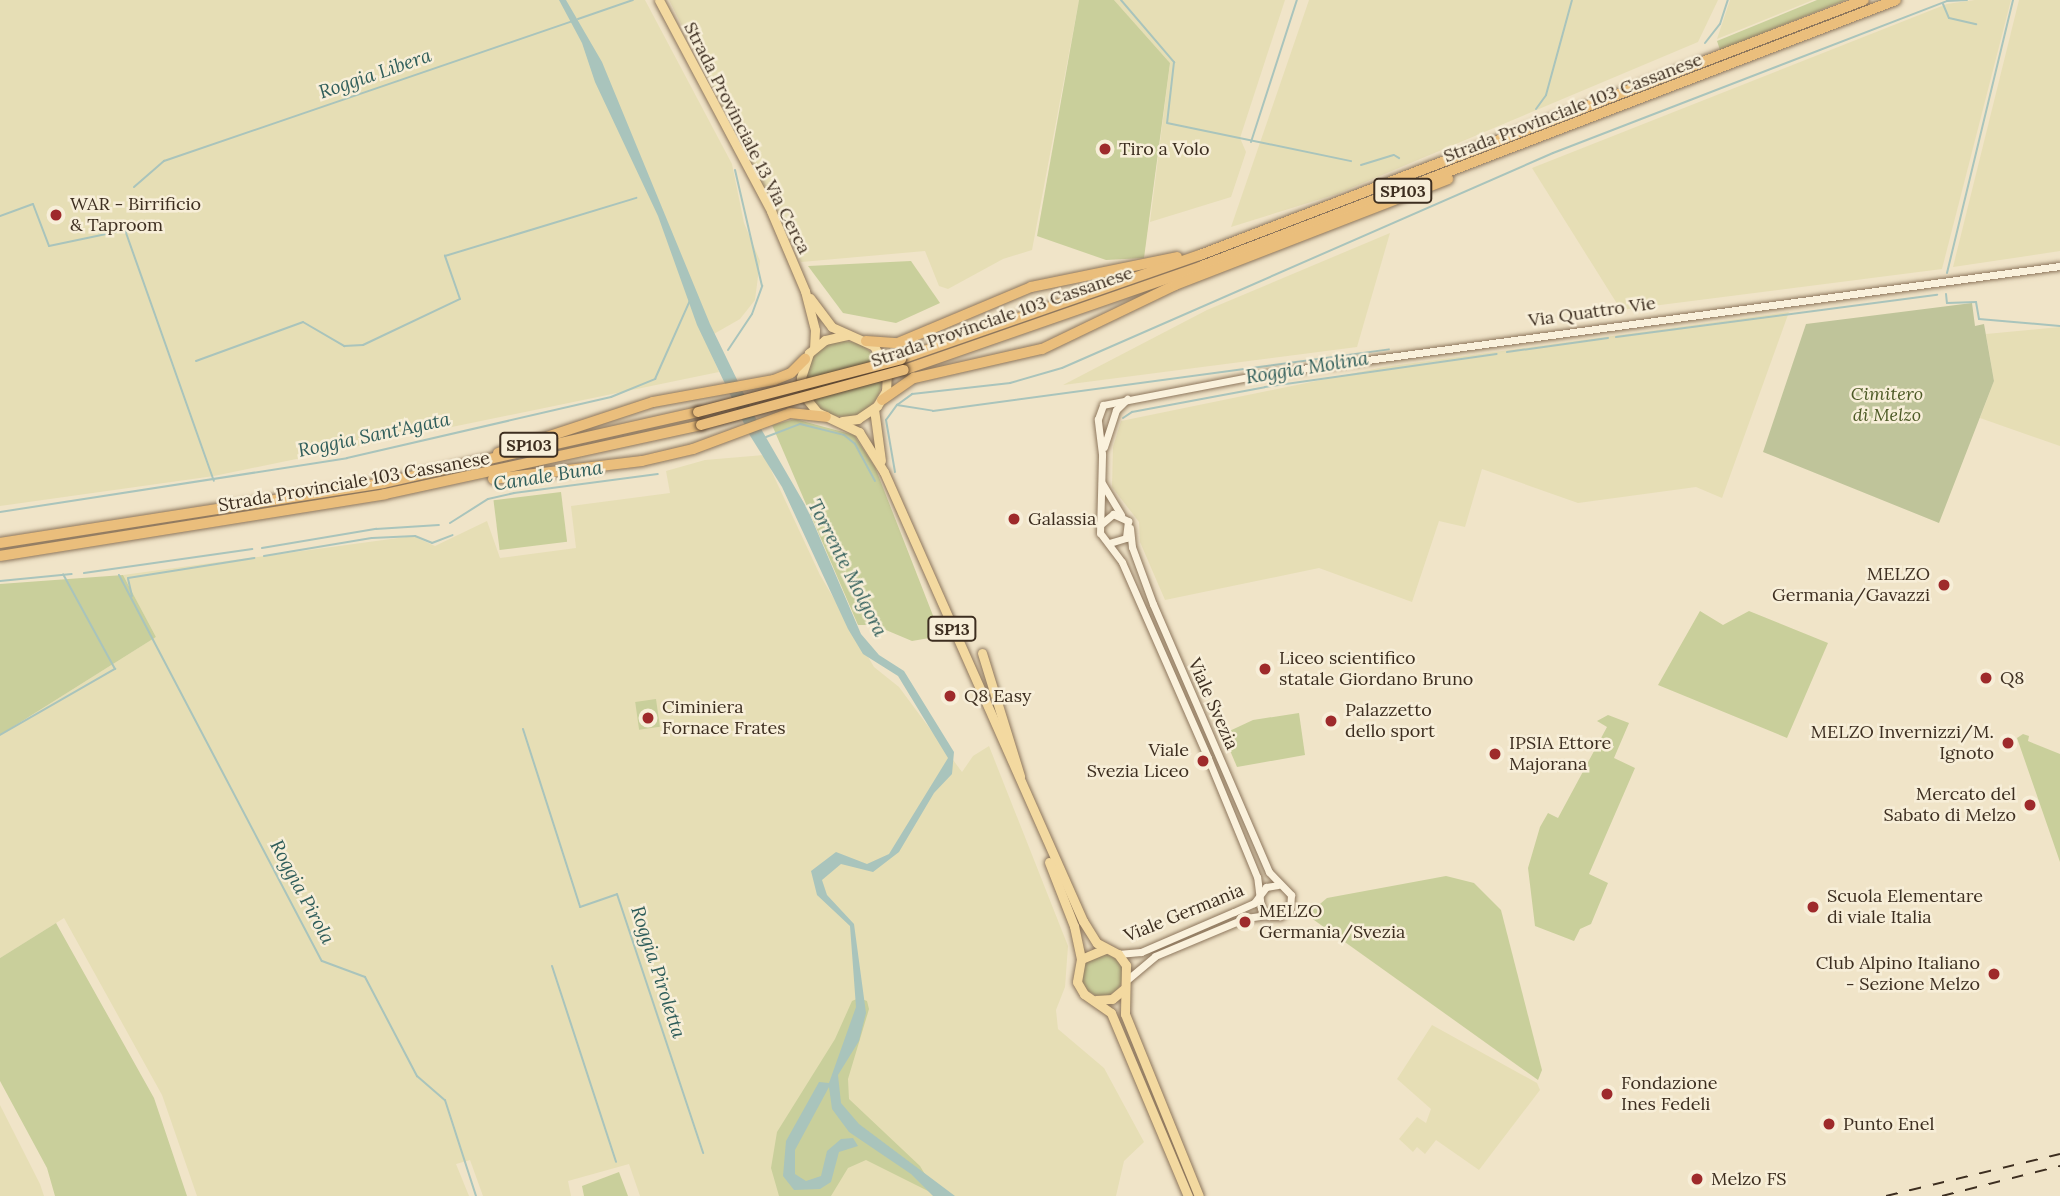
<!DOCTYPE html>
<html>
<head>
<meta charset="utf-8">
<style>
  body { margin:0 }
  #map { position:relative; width:2060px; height:1196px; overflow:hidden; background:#f0e4c8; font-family:Lora,serif }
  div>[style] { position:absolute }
  .farmland>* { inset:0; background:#e6deb5 }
  .green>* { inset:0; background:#c9cf9b; transform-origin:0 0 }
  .round { border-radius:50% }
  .cemetery>* { inset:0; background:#bfc49a }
  .water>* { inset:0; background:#a9c4bc }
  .stream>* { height:2px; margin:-1px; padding:0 1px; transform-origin:1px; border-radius:1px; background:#a9c4bc }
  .roads { filter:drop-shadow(0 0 2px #8d765c) drop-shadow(0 0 2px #8d765c) }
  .tertiary>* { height:7px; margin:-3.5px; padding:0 3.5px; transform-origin:3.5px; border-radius:3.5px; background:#faf1dc }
  .primary>* { height:9px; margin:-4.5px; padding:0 4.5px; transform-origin:4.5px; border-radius:4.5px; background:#f3d9a0 }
  .trunk>* { height:10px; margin:-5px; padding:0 5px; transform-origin:5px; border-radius:5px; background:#eabe7c }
  .rail>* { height:2px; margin-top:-1px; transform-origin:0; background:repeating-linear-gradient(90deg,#3d2e20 0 12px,transparent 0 24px) }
  .bridges { filter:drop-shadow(0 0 2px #5b4430) drop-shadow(0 0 2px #5b4430) }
  .trunk-bridge>* { height:10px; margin:-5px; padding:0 5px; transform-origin:5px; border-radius:5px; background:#eabe7c }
  .dots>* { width:19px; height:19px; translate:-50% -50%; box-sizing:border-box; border:4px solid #f7eed8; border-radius:50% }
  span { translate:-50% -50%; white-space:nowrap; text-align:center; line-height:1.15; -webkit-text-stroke:5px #f7eed8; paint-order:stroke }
  .shield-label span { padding:2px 5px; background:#f7eed8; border:2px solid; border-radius:5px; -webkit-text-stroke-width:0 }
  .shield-label { font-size:16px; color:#3d2e20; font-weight:700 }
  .street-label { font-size:18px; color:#3d2e20 }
  .poi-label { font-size:18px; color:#3d2e20 }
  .left { translate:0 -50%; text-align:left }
  .right { translate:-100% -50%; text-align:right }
  .park-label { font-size:18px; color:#4d5a26; font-style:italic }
  .water-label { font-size:19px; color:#2f5d5a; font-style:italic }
</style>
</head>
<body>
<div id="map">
  <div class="farmland">
    <i style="clip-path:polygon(0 0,645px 0,732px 164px,744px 223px,760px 261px,755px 300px,740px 319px,705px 339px,719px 372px,214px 476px,0 506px)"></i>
    <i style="clip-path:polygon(669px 0,1079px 0,1032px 250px,1003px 259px,948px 289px,939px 286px,925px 251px,801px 262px)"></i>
    <i style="clip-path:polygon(1114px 0,1285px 0,1240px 138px,1246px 152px,1231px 197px,1150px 222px,1170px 63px)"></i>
    <i style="clip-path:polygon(1309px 0,1718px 0,1698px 42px,1337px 194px,1231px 227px)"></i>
    <i style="clip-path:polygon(1730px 0,1813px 0,1717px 39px)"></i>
    <i style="clip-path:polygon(1975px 0,2011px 0,1942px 269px,1621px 310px,1532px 168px,1947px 4px)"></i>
    <i style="clip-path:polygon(2019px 0,2060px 0,2060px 251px,1953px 267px)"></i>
    <i style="clip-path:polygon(1390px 233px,1357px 347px,1063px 385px,1207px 310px)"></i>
    <i style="clip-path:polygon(1789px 312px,1722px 498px,1696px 487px,1578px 503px,1482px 469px,1465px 527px,1439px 521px,1412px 602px,1319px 568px,1165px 600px,1140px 542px,1139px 522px,1112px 487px,1113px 447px,1121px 421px,1384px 367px)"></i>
    <i style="clip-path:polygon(2060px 327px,2060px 446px,1980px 418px,1994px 381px,1986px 334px)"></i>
    <i style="clip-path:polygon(764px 455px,820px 575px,874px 667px,899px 687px,962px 772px,973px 756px,989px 746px,1068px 946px,1065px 987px,1056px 1010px,1058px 1029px,1104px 1068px,1144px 1142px,1124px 1161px,1116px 1196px,640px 1196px,629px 1164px,568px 1181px,571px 1196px,483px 1196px,470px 1160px,456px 1164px,469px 1196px,197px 1196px,162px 1095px,64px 918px,0 958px,0 735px,156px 637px,123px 575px,413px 536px,435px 546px,487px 521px,500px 558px,576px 548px,571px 506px,670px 493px,666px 471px,705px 460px)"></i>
    <i style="clip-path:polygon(1432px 1025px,1537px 1083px,1540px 1090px,1479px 1170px,1436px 1140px,1425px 1154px,1417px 1147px,1413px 1152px,1399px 1139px,1417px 1117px,1426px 1123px,1431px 1109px,1397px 1079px)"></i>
    <i style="clip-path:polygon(0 1105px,40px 1184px,44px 1196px,0 1196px)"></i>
  </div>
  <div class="green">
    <i style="clip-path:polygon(1079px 0,1114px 0,1170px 63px,1144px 258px,1106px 260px,1037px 236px)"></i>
    <i style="clip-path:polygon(1817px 0,1846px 0,1720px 50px,1717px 41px)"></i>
    <i style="clip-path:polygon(911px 261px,940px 303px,896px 323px,843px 313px,808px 266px)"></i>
    <i class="round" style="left:806px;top:341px;width:76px;height:76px"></i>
    <i style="clip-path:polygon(795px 419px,854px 435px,875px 467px,941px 636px,912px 641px,874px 625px,858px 625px,772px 425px)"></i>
    <i style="left:561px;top:492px;width:50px;height:68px;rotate:83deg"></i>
    <i style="clip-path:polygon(123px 575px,156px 637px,0 735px,0 584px)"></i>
    <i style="clip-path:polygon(1700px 611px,1723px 625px,1749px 611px,1828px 643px,1787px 738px,1658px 685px)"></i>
    <i style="left:656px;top:699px;width:28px;height:21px;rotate:82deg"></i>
    <i style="clip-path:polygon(1299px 713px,1305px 755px,1237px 767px,1223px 734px,1253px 720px)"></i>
    <i style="clip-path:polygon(1608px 715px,1629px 723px,1614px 758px,1635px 768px,1589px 874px,1608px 883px,1591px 924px,1580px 929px,1574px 941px,1535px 926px,1528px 868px,1540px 827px,1548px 813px,1558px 818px,1607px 727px,1597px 721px)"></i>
    <i style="clip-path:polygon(2023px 734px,2029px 736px,2028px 741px,2060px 754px,2060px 862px,2017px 738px)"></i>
    <i style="clip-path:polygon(1446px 876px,1474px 883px,1501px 910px,1542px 1070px,1538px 1080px,1307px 915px,1327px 898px)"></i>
    <i style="clip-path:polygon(56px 923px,154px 1098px,187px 1196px,55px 1196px,47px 1168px,0 1081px,0 958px)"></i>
    <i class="round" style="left:1081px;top:954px;width:42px;height:42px"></i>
    <i style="clip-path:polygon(859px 998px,867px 1001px,869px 1009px,848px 1079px,849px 1099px,920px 1166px,938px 1196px,866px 1160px,848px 1168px,831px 1196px,779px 1196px,771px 1168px,777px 1132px,835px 1039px,852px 1001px)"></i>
    <i style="clip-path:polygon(619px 1172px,628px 1196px,584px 1196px,582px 1186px)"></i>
  </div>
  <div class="cemetery">
    <i style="clip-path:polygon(1972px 303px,1975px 326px,1984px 324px,1994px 381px,1939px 523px,1763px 452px,1806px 324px)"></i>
  </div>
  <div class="water">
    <i style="clip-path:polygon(559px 0,566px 0,602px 62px,710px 324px,760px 427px,808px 510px,861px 634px,879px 655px,904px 671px,954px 752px,952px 774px,934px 793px,899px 852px,873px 872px,841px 864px,822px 880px,827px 895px,854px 924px,866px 1013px,859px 1041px,838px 1075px,841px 1103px,859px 1124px,955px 1196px,933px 1196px,911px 1174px,849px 1132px,832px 1109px,829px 1087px,795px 1150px,795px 1174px,806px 1181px,821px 1176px,827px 1151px,841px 1139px,853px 1138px,858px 1146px,839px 1152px,831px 1182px,820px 1189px,794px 1190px,783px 1176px,786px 1141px,819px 1082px,829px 1083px,856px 1007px,850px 926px,817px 895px,811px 871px,836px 852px,867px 864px,889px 854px,948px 758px,898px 676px,863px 654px,848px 629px,782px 487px,749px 434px,697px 325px,658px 216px,595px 82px,582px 43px)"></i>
  </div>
  <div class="stream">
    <i style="left:1121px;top:0;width:82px;rotate:49.5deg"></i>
    <i style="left:1174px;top:62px;width:61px;rotate:96.5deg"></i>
    <i style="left:1167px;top:123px;width:188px;rotate:11.7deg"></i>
    <i style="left:1943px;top:4px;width:15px;rotate:67deg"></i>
    <i style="left:1949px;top:18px;width:28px;rotate:13deg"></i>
    <i style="left:578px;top:19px;width:58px;rotate:-19.1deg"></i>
    <i style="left:1705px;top:43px;width:24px;rotate:-52deg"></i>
    <i style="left:1720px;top:24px;width:25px;rotate:-72deg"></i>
    <i style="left:1536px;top:109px;width:17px;rotate:-54deg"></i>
    <i style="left:1546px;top:95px;width:98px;rotate:-74.7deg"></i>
    <i style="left:1251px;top:142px;width:149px;rotate:-72.1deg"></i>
    <i style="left:1361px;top:165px;width:34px;rotate:-17deg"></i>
    <i style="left:1394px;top:155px;width:6px;rotate:31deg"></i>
    <i style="left:134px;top:187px;width:40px;rotate:-41deg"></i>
    <i style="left:164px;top:161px;width:431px;rotate:-18.9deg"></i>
    <i style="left:0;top:216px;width:35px;rotate:-20deg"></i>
    <i style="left:33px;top:204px;width:45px;rotate:69.1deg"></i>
    <i style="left:49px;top:246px;width:78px;rotate:-11.9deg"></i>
    <i style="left:125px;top:230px;width:266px;rotate:70.5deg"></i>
    <i style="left:1947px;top:273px;width:281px;rotate:-76.4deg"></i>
    <i style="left:1946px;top:294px;width:9px;rotate:84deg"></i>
    <i style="left:1947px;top:303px;width:29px;rotate:-2deg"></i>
    <i style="left:1976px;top:302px;width:17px;rotate:80deg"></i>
    <i style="left:1979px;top:319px;width:81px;rotate:4.9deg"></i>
    <i style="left:1616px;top:337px;width:324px;rotate:-7.5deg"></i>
    <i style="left:728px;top:350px;width:43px;rotate:-56.3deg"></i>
    <i style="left:752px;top:314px;width:30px;rotate:-70deg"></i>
    <i style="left:762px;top:286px;width:119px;rotate:-103.1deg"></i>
    <i style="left:1507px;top:352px;width:102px;rotate:-7.9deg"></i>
    <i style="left:196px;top:361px;width:114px;rotate:-20deg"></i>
    <i style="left:303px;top:322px;width:48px;rotate:30.3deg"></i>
    <i style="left:344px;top:346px;width:19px;rotate:-3deg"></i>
    <i style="left:363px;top:345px;width:107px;rotate:-25.4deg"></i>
    <i style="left:460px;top:299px;width:46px;rotate:-109.2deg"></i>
    <i style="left:445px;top:256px;width:200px;rotate:-16.9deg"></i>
    <i style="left:897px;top:405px;width:19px;rotate:-36deg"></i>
    <i style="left:912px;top:394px;width:99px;rotate:-6.4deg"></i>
    <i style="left:1010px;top:383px;width:54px;rotate:-16.1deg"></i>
    <i style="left:1062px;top:368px;width:536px;rotate:-23.65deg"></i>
    <i style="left:1553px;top:153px;width:422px;rotate:-21.1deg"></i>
    <i style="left:1947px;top:1px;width:20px;rotate:-3deg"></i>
    <i style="left:1123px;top:418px;width:11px;rotate:-34deg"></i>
    <i style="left:1132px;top:412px;width:135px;rotate:-10.6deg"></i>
    <i style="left:1265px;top:387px;width:234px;rotate:-8.1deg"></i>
    <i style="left:766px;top:437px;width:36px;rotate:-21deg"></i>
    <i style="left:800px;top:424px;width:45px;rotate:14deg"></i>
    <i style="left:844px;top:435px;width:14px;rotate:39deg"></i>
    <i style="left:855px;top:444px;width:42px;rotate:61.6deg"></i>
    <i style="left:895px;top:472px;width:53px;rotate:-99.8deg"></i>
    <i style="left:886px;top:420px;width:19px;rotate:-54deg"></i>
    <i style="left:897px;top:405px;width:36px;rotate:9deg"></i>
    <i style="left:933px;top:411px;width:460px;rotate:-7.7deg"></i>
    <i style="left:0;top:512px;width:351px;rotate:-8.8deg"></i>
    <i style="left:347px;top:458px;width:271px;rotate:-13deg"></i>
    <i style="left:611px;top:397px;width:48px;rotate:-22.2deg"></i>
    <i style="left:655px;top:379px;width:89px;rotate:-66deg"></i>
    <i style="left:450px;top:523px;width:45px;rotate:-32.3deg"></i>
    <i style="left:488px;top:499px;width:27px;rotate:-13deg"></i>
    <i style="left:514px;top:493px;width:145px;rotate:-7.5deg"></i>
    <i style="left:262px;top:548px;width:116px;rotate:-9.5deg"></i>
    <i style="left:376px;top:529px;width:63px;rotate:-3.6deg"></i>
    <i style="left:264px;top:556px;width:109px;rotate:-9.5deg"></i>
    <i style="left:372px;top:538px;width:43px;rotate:-2.7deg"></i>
    <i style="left:415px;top:536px;width:18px;rotate:22deg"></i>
    <i style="left:432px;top:543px;width:22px;rotate:-21deg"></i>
    <i style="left:84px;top:573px;width:170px;rotate:-8.1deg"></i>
    <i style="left:119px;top:575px;width:436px;rotate:62.3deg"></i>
    <i style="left:322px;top:961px;width:46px;rotate:20.4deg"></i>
    <i style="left:365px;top:977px;width:112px;rotate:62.3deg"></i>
    <i style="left:417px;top:1076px;width:37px;rotate:41deg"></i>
    <i style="left:445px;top:1100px;width:101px;rotate:72.1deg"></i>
    <i style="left:0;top:581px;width:72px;rotate:-5.6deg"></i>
    <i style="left:132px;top:596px;width:18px;rotate:-103deg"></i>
    <i style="left:128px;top:578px;width:128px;rotate:-9deg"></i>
    <i style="left:523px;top:729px;width:187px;rotate:72.2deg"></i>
    <i style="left:580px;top:907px;width:39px;rotate:-19deg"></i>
    <i style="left:617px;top:894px;width:273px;rotate:71.6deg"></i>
    <i style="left:0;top:735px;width:133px;rotate:-29.9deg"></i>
    <i style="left:115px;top:669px;width:108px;rotate:-118.7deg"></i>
    <i style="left:552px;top:966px;width:206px;rotate:71.9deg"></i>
  </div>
  <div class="roads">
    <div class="tertiary">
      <i style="left:1104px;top:447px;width:39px;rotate:-72deg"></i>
      <i style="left:1116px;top:410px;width:16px;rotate:-45deg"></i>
      <i style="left:1102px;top:483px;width:37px;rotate:59deg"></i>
      <i style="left:1100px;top:525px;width:17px;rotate:-40deg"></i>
      <i style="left:1113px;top:514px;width:17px;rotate:25deg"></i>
      <i style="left:1128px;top:521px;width:17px;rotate:97deg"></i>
      <i style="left:1126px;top:538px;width:17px;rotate:163deg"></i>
      <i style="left:1130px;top:528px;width:19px;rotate:84deg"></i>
      <i style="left:1132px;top:547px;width:61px;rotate:69.8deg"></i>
      <i style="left:1153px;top:604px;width:292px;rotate:66.6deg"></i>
      <i style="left:1269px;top:872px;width:32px;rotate:46deg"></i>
      <i style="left:1291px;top:895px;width:13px;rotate:94deg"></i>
      <i style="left:1290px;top:908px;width:13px;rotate:141deg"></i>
      <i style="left:1280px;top:916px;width:11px;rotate:180deg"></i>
      <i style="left:1269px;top:916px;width:11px;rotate:-135deg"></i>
      <i style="left:1261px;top:908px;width:31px;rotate:-97deg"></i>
      <i style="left:1257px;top:877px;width:129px;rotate:-112.4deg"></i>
      <i style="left:1208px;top:758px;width:214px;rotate:-113.7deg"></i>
      <i style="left:1122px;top:562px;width:36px;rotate:-127deg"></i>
      <i style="left:1100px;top:533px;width:79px;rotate:-88.5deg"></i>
      <i style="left:1102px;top:454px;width:35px;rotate:-97deg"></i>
      <i style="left:1098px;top:419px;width:15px;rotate:-70deg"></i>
      <i style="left:1103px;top:405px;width:164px;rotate:-10.9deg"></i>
      <i style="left:1264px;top:374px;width:803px;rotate:-7.73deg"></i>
      <i style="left:1118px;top:954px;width:23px;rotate:-5deg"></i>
      <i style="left:1141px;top:952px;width:101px;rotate:-23.3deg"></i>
      <i style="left:1234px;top:912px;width:22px;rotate:-24deg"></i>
      <i style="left:1254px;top:903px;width:20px;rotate:-53deg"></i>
      <i style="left:1266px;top:887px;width:12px;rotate:-9deg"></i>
      <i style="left:1128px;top:979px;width:35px;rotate:-40deg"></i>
      <i style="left:1155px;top:956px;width:99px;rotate:-22.7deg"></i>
      <i style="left:1246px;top:918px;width:21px;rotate:-8deg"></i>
    </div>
    <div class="primary">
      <i style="left:659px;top:0;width:239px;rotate:62deg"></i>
      <i style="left:771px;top:211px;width:87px;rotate:67deg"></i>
      <i style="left:805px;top:291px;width:40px;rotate:75.6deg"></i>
      <i style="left:815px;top:330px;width:17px;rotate:93deg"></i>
      <i style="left:810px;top:298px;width:36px;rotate:53deg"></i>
      <i style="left:832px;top:327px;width:46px;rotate:24.3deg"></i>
      <i style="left:874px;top:346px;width:29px;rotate:63deg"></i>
      <i style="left:887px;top:372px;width:19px;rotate:93deg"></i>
      <i style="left:886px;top:391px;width:17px;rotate:121deg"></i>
      <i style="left:877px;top:406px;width:23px;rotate:146deg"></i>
      <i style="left:858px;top:419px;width:16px;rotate:173deg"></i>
      <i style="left:847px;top:335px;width:23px;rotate:167deg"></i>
      <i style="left:825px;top:340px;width:21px;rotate:141deg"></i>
      <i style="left:809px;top:353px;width:26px;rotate:108deg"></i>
      <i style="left:801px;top:378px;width:19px;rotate:78deg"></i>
      <i style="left:805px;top:397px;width:19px;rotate:51deg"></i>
      <i style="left:817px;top:412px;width:47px;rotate:25.5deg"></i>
      <i style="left:859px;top:432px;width:47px;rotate:58deg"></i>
      <i style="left:884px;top:472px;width:491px;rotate:66.1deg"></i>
      <i style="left:1083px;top:921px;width:26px;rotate:58deg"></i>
      <i style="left:1097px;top:943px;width:24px;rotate:28deg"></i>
      <i style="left:1118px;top:954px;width:14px;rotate:54deg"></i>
      <i style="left:1126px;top:965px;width:49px;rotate:91.2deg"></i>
      <i style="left:1125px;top:1014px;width:196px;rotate:67.9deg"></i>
      <i style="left:874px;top:409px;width:52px;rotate:82.3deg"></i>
      <i style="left:982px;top:653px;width:129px;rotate:72.8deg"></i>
      <i style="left:1049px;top:862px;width:69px;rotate:68.7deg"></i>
      <i style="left:1074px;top:926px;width:34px;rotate:78deg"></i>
      <i style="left:1105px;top:949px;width:26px;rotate:157deg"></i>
      <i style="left:1081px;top:959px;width:23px;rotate:100deg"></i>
      <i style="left:1077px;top:982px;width:14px;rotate:60deg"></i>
      <i style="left:1084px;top:994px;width:33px;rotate:35deg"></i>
      <i style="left:1111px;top:1013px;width:199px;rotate:67.2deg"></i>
      <i style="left:1096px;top:1000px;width:16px;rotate:-4deg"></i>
      <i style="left:1112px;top:999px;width:16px;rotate:-40deg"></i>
    </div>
    <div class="trunk">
      <i style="left:866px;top:341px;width:32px;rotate:4deg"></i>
      <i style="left:898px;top:343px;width:144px;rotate:-22.8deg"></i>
      <i style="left:1031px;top:287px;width:149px;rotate:-11.6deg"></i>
      <i style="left:901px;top:359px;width:317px;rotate:-19.2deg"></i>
      <i style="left:1200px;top:255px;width:711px;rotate:-21.01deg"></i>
      <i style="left:904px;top:370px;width:316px;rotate:-19.2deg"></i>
      <i style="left:1202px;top:266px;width:743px;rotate:-20.97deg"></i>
      <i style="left:882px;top:400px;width:39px;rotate:-35deg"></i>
      <i style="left:914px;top:378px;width:131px;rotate:-12.8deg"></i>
      <i style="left:1042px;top:349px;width:148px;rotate:-25.7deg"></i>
      <i style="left:1175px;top:285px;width:293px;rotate:-21.2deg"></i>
      <i style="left:498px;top:453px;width:163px;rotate:-18.2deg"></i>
      <i style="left:653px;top:402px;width:123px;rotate:-10.3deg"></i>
      <i style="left:774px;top:380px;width:18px;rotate:-22deg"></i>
      <i style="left:791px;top:373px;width:20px;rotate:-45deg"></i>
      <i style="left:493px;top:479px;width:150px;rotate:-6.9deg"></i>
      <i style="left:642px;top:461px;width:52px;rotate:-13.2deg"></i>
      <i style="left:693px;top:449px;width:103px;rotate:-20.4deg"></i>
      <i style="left:790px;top:413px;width:36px;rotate:6deg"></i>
      <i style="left:0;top:543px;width:388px;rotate:-8.9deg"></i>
      <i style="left:383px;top:483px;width:323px;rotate:-12.7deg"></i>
      <i style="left:0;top:556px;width:390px;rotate:-9.1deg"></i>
      <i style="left:385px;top:494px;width:323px;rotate:-12.3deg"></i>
    </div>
  </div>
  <div class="rail">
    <i style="left:1886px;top:1196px;width:179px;rotate:-13.6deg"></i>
    <i style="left:1942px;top:1196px;width:122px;rotate:-14.3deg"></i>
  </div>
  <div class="bridges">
    <div class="trunk-bridge">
      <i style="left:698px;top:412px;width:210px;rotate:-14.6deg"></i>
      <i style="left:701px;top:425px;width:210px;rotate:-15.2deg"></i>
    </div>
  </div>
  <div class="dots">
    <i style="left:1105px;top:149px;background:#9e2a2b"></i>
    <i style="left:56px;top:215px;background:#9e2a2b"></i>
    <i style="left:1014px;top:519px;background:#9e2a2b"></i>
    <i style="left:1944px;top:585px;background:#9e2a2b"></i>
    <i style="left:1265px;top:669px;background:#9e2a2b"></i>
    <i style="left:1986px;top:678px;background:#9e2a2b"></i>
    <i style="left:950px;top:696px;background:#9e2a2b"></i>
    <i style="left:648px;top:718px;background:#9e2a2b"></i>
    <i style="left:1331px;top:721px;background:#9e2a2b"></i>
    <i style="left:2008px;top:743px;background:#9e2a2b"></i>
    <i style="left:1495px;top:754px;background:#9e2a2b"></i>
    <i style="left:1203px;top:761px;background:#9e2a2b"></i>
    <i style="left:2030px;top:805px;background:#9e2a2b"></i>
    <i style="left:1813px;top:907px;background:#9e2a2b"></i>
    <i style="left:1245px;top:922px;background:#9e2a2b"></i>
    <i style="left:1994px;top:974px;background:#9e2a2b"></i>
    <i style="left:1607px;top:1094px;background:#9e2a2b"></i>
    <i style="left:1829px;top:1124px;background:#9e2a2b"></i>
    <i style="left:1697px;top:1179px;background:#9e2a2b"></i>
  </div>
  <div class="shield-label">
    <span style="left:1403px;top:191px">SP103</span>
    <span style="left:529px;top:445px">SP103</span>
    <span style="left:952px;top:629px">SP13</span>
  </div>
  <div class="street-label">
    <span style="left:1573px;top:108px;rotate:-21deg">Strada Provinciale 103 Cassanese</span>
    <span style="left:747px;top:138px;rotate:63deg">Strada Provinciale 13 Via Cerca</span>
    <span style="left:1592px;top:312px;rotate:-8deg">Via Quattro Vie</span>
    <span style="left:1002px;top:317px;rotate:-19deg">Strada Provinciale 103 Cassanese</span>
    <span style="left:354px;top:482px;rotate:-10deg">Strada Provinciale 103 Cassanese</span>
    <span style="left:1213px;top:704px;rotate:66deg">Viale Svezia</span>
    <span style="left:1184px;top:913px;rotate:-22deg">Viale Germania</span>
  </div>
  <div class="poi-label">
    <span class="left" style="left:1119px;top:149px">Tiro a Volo</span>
    <span class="left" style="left:70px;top:215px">WAR - Birrificio<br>&amp; Taproom</span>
    <span class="left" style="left:1028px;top:519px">Galassia</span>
    <span class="right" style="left:1930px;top:585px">MELZO<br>Germania/Gavazzi</span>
    <span class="left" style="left:1279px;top:669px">Liceo scientifico<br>statale Giordano Bruno</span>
    <span class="left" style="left:2000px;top:678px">Q8</span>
    <span class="left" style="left:964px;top:696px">Q8 Easy</span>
    <span class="left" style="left:662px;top:718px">Ciminiera<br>Fornace Frates</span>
    <span class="left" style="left:1345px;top:721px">Palazzetto<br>dello sport</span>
    <span class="right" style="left:1994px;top:743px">MELZO Invernizzi/M.<br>Ignoto</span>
    <span class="left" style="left:1509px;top:754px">IPSIA Ettore<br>Majorana</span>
    <span class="right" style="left:1189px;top:761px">Viale<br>Svezia Liceo</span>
    <span class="right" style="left:2016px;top:805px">Mercato del<br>Sabato di Melzo</span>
    <span class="left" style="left:1827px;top:907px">Scuola Elementare<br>di viale Italia</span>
    <span class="left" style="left:1259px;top:922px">MELZO<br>Germania/Svezia</span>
    <span class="right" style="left:1980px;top:974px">Club Alpino Italiano<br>- Sezione Melzo</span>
    <span class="left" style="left:1621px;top:1094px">Fondazione<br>Ines Fedeli</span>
    <span class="left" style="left:1843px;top:1124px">Punto Enel</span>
    <span class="left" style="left:1711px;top:1179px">Melzo FS</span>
  </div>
  <div class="park-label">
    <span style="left:1887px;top:405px">Cimitero<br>di Melzo</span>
  </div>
  <div class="water-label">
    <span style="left:375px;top:74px;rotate:-19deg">Roggia Libera</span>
    <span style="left:1307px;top:368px;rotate:-9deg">Roggia Molina</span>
    <span style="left:374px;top:435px;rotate:-12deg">Roggia Sant'Agata</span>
    <span style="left:548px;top:476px;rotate:-9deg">Canale Buna</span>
    <span style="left:847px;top:568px;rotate:63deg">Torrente Molgora</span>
    <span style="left:302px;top:892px;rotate:62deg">Roggia Pirola</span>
    <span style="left:658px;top:972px;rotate:72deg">Roggia Piroletta</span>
  </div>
</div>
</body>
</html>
